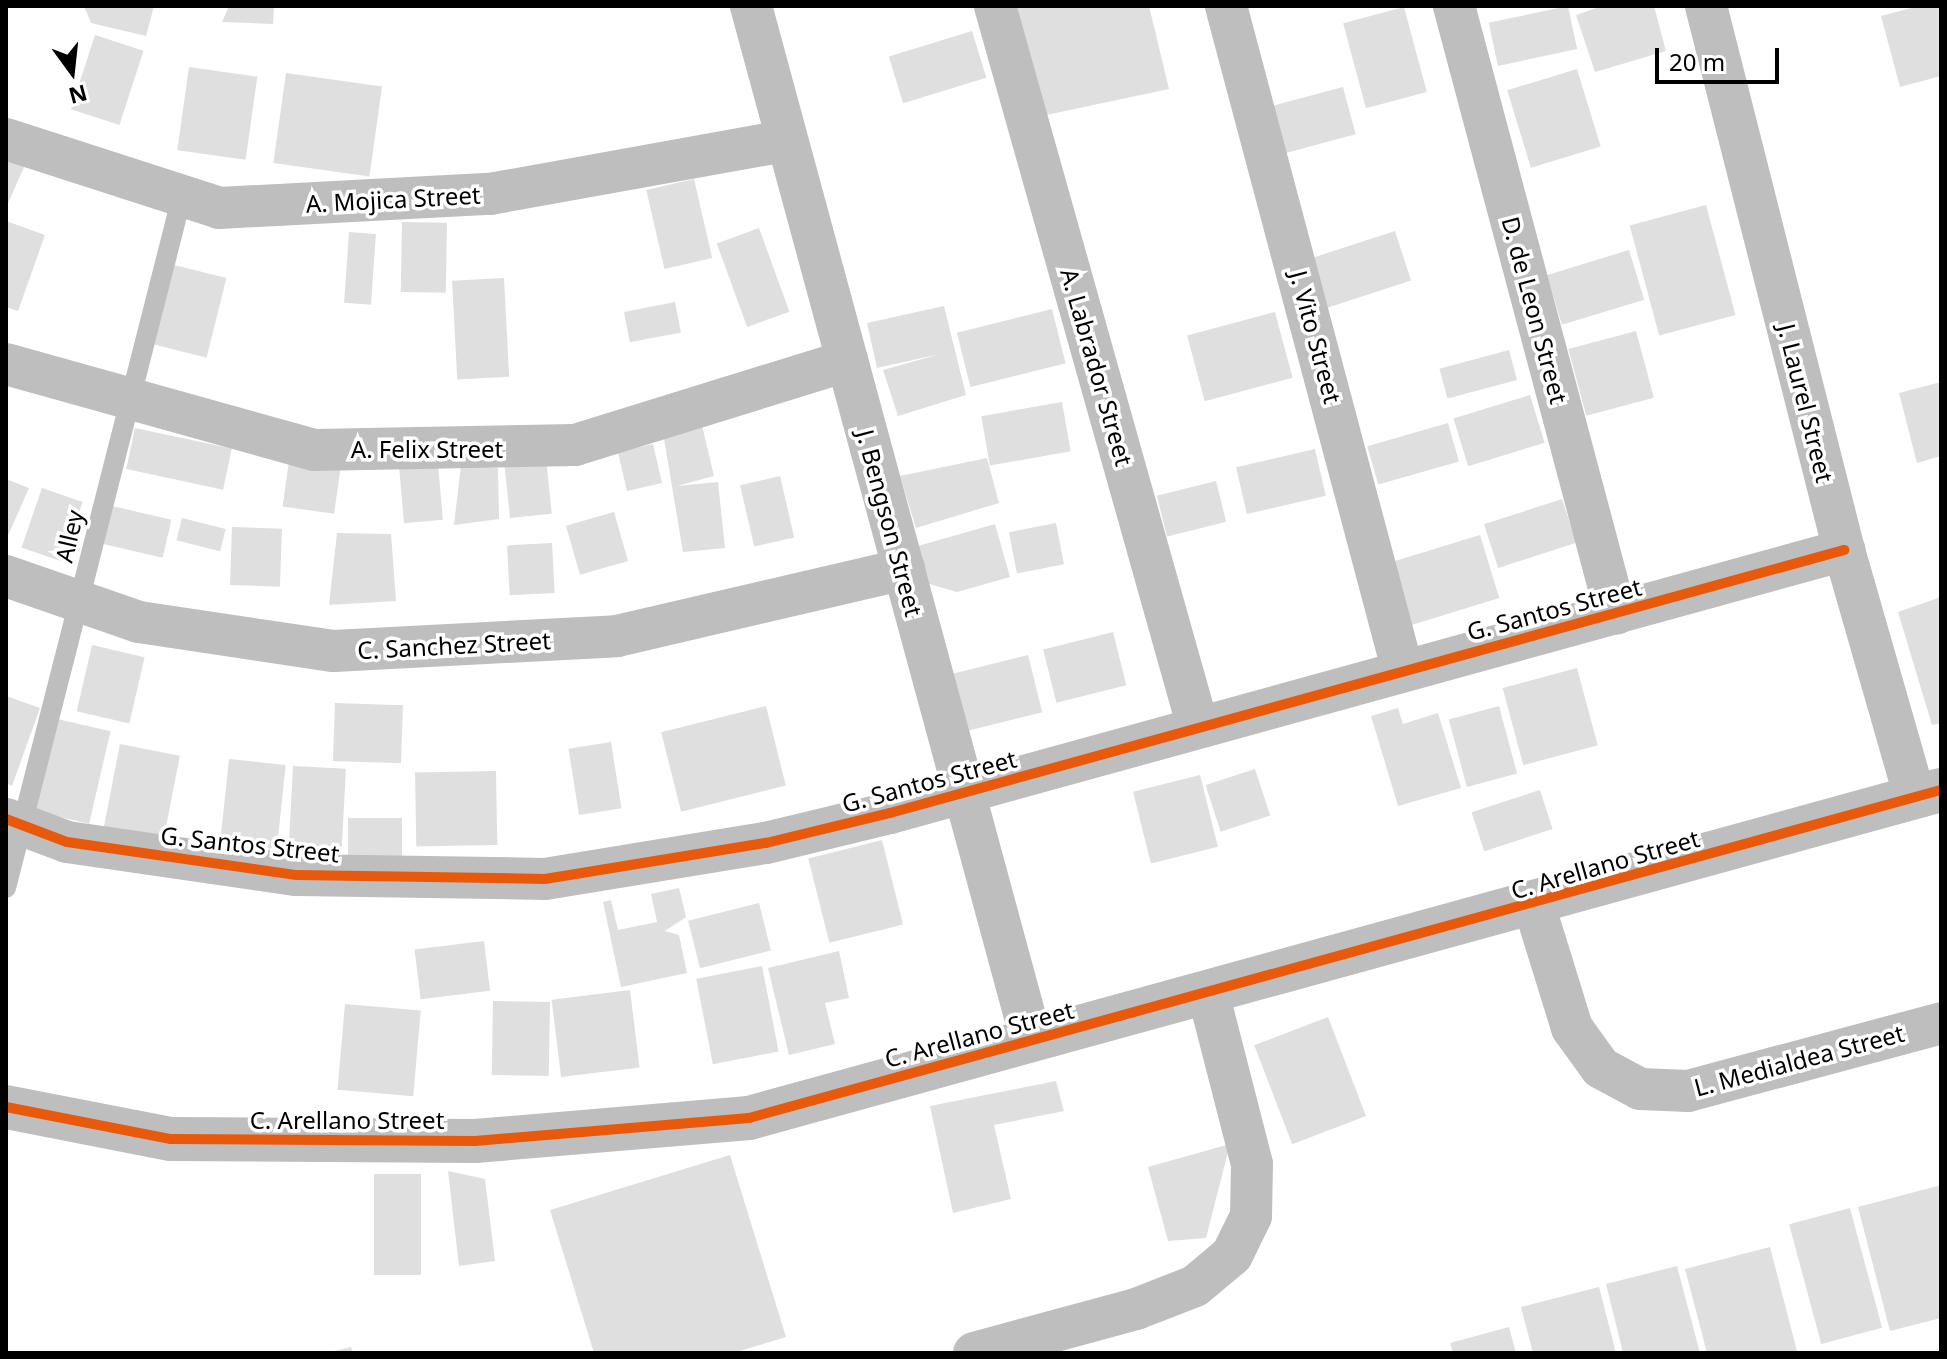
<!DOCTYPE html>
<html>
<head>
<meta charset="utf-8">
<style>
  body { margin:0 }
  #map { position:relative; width:1947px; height:1359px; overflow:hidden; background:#fff; font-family:"Noto Sans",sans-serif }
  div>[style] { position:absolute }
  .building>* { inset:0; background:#dfdfdf; transform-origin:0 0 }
  .service>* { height:20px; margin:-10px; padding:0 10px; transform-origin:10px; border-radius:10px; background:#bebebe }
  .minor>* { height:42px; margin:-21px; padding:0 21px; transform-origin:21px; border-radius:21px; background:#bebebe }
  .tertiary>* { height:44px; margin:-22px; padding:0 22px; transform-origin:22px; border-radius:22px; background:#bebebe }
  .cycleway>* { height:10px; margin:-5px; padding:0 5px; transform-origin:5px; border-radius:5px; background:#e8590c }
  span { translate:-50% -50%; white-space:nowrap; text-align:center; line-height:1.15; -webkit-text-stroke:7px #fff; paint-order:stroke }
  .street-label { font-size:24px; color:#000 }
  .frame { position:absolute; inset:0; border:8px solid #000; pointer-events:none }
  .north { position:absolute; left:32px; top:32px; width:80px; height:80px; -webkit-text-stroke:6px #fff; paint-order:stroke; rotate:165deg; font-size:22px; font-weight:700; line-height:32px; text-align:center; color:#000 }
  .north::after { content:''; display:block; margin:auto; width:28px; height:36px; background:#000; clip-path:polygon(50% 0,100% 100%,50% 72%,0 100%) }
  .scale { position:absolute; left:1655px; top:48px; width:124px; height:36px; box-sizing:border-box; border:4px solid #000; border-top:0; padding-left:10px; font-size:24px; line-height:28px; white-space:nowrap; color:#000; -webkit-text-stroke:6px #fff; paint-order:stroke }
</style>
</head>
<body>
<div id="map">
  <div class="building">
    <i style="clip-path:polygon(84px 6px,154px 6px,146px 36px,91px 23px)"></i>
    <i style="clip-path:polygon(229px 6px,274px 6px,273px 24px,222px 22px)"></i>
    <i style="clip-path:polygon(1006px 6px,1149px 6px,1169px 89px,1032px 118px)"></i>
    <i style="left:1568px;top:6px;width:44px;height:81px;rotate:78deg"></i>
    <i style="clip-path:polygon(1602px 6px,1654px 6px,1666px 51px,1595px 72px,1576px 15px)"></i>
    <i style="clip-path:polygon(1919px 6px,1941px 6px,1941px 76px,1900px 87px,1881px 16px)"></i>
    <i style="left:1404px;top:7px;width:88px;height:63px;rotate:75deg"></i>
    <i style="left:972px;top:31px;width:49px;height:87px;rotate:73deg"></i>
    <i style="left:95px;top:35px;width:51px;height:78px;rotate:18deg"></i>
    <i style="left:189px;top:67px;width:69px;height:84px;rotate:8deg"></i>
    <i style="left:1577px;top:69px;width:81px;height:73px;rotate:73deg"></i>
    <i style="left:286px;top:73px;width:97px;height:91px;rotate:8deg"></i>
    <i style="left:1343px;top:87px;width:49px;height:77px;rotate:75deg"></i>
    <i style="clip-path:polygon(6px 145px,32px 149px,6px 208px)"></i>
    <i style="left:694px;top:179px;width:81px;height:49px;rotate:77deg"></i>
    <i style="left:1706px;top:205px;width:114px;height:79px;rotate:75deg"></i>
    <i style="clip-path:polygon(6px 221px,45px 235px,18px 311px,6px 307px)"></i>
    <i style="left:402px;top:222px;width:45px;height:70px;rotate:1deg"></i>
    <i style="left:759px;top:228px;width:89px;height:45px;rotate:70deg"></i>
    <i style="left:1395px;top:231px;width:52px;height:92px;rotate:72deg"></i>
    <i style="left:349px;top:232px;width:27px;height:71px;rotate:4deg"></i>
    <i style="left:1629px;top:250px;width:52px;height:86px;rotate:73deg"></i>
    <i style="left:174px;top:265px;width:54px;height:82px;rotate:14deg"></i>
    <i style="left:504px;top:278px;width:99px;height:52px;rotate:87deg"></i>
    <i style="left:675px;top:302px;width:31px;height:52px;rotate:79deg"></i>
    <i style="clip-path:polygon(944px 306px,966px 395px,898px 416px,883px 370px,940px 354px,877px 368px,867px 323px)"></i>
    <i style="left:1052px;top:309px;width:56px;height:98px;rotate:76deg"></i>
    <i style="left:1275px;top:312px;width:68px;height:91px;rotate:75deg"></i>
    <i style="left:1636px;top:331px;width:69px;height:70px;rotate:75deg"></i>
    <i style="left:1509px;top:350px;width:31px;height:72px;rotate:75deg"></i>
    <i style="clip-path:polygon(1941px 382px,1941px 456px,1917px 463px,1899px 393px)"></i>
    <i style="left:1530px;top:395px;width:50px;height:80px;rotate:73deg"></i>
    <i style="left:1062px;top:402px;width:50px;height:82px;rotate:80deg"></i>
    <i style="clip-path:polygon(700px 417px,714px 476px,677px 486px,718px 482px,725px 548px,683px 552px,662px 427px)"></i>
    <i style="left:1448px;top:423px;width:40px;height:84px;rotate:74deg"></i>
    <i style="left:135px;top:428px;width:99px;height:42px;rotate:12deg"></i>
    <i style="left:653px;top:444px;width:40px;height:36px;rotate:77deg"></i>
    <i style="left:545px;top:449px;width:65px;height:42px;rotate:84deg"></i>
    <i style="left:1315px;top:449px;width:48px;height:81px;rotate:77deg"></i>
    <i style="clip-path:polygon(987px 458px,999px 503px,916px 528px,900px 476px)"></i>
    <i style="left:289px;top:461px;width:52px;height:46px;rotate:8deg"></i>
    <i style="left:438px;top:464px;width:56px;height:39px;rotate:85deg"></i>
    <i style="clip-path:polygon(461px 465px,498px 468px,499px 519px,454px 525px)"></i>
    <i style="left:780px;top:476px;width:63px;height:41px;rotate:77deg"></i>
    <i style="clip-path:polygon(6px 479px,29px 488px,6px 540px)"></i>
    <i style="left:1216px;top:481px;width:42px;height:61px;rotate:76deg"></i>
    <i style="left:42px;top:488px;width:43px;height:63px;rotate:19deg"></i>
    <i style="left:1562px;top:499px;width:46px;height:82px;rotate:72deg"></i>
    <i style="left:112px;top:506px;width:61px;height:39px;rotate:13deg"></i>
    <i style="left:614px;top:512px;width:51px;height:50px;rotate:74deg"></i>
    <i style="left:182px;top:518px;width:45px;height:23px;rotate:14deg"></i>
    <i style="left:1056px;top:523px;width:42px;height:48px;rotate:79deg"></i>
    <i style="clip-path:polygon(995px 524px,1010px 577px,957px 592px,929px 584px,918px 546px)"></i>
    <i style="left:232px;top:527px;width:50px;height:58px;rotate:2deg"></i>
    <i style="clip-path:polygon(337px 533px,391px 534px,396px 601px,329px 605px)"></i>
    <i style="left:1480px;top:535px;width:66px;height:95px;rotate:73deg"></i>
    <i style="left:552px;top:543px;width:50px;height:45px;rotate:87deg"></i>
    <i style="clip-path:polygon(1941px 597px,1941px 723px,1932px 725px,1898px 612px)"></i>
    <i style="left:1113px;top:632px;width:55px;height:72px;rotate:76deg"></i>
    <i style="left:92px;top:645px;width:54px;height:68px;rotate:13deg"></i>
    <i style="left:1028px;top:655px;width:59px;height:81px;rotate:76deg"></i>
    <i style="left:1577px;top:668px;width:80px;height:77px;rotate:75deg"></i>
    <i style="clip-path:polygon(6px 696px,40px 708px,12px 786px,6px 783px)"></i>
    <i style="left:335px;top:703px;width:68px;height:58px;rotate:2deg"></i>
    <i style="left:766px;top:706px;width:82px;height:108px;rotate:76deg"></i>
    <i style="left:1499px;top:706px;width:70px;height:52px;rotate:75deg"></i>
    <i style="clip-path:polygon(1398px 708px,1403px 724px,1438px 713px,1461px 788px,1398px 806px,1371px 716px)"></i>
    <i style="left:53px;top:718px;width:59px;height:95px;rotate:13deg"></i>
    <i style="left:611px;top:742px;width:67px;height:43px;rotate:81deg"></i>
    <i style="left:120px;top:744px;width:61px;height:87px;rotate:11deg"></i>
    <i style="left:229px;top:759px;width:57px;height:85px;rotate:6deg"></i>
    <i style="left:293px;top:766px;width:53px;height:83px;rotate:3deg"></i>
    <i style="left:1255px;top:769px;width:49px;height:52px;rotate:72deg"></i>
    <i style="left:496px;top:771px;width:74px;height:81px;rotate:89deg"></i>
    <i style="left:1200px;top:775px;width:74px;height:69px;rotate:76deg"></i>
    <i style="left:1540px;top:790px;width:41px;height:72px;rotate:72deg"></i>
    <i style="left:348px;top:818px;width:54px;height:38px"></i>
    <i style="left:882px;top:840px;width:87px;height:76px;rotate:76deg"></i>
    <i style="clip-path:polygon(679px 888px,686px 917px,665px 931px,679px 935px,687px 973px,621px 987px,603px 902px,611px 900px,618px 930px,657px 922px,651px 894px)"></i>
    <i style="left:759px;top:903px;width:49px;height:73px;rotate:76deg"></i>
    <i style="left:484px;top:941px;width:50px;height:70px;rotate:83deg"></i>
    <i style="clip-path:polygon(839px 951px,849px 998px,825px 1003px,835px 1044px,789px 1055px,768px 968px)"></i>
    <i style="left:762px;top:966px;width:87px;height:67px;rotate:79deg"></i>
    <i style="left:630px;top:990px;width:78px;height:79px;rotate:83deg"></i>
    <i style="left:550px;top:1002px;width:74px;height:57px;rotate:91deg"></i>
    <i style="left:345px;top:1004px;width:76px;height:86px;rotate:5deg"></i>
    <i style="left:1328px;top:1017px;width:106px;height:79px;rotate:69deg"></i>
    <i style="clip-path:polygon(1056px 1081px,1064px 1111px,994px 1125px,1011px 1199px,953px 1213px,930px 1106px)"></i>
    <i style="clip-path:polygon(1230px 1144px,1206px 1238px,1168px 1241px,1148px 1167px)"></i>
    <i style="clip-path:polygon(730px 1155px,786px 1337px,733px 1353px,594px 1353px,550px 1210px)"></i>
    <i style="clip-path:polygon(448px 1171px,485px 1179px,495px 1261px,459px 1266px)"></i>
    <i style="left:374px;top:1174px;width:47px;height:101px"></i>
    <i style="clip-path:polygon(1941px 1185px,1941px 1318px,1890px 1331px,1858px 1207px)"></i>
    <i style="left:1850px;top:1208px;width:124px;height:63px;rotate:75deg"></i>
    <i style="clip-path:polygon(1770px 1247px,1797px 1351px,1707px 1353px,1685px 1269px)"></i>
    <i style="clip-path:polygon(1677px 1266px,1700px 1353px,1623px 1353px,1606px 1284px)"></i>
    <i style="clip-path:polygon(1599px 1287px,1616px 1353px,1533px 1353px,1521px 1307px)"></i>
    <i style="clip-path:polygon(1509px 1327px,1516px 1353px,1453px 1353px,1450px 1343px)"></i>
    <i style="clip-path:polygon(351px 1347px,353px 1353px,330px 1353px,330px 1352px)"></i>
  </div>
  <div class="service">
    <i style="left:6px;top:888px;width:714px;rotate:-75.73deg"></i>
  </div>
  <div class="minor">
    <i style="left:751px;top:6px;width:1070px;rotate:74.83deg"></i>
    <i style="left:995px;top:6px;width:749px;rotate:74.28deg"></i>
    <i style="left:1226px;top:6px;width:685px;rotate:75.11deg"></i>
    <i style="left:1454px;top:6px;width:629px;rotate:75.08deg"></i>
    <i style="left:1706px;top:6px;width:561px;rotate:75.77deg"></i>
    <i style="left:1844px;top:550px;width:257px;rotate:74deg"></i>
    <i style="left:6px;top:139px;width:224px;rotate:17.9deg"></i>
    <i style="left:219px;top:208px;width:271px;rotate:-3deg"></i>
    <i style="left:490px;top:194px;width:301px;rotate:-10.2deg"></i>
    <i style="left:6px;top:364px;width:320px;rotate:15.6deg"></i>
    <i style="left:314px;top:450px;width:261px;rotate:-1.1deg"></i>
    <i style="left:575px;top:445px;width:285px;rotate:-17.2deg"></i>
    <i style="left:6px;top:576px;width:141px;rotate:19.1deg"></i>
    <i style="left:139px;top:622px;width:197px;rotate:8.5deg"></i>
    <i style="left:334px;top:651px;width:283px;rotate:-3deg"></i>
    <i style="left:617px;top:636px;width:295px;rotate:-13.1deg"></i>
    <i style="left:6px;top:819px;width:65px;rotate:20.7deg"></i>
    <i style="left:67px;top:842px;width:232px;rotate:8.2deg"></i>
    <i style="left:297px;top:875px;width:248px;rotate:0.9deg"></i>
    <i style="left:545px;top:879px;width:224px;rotate:-9.3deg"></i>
    <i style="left:766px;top:843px;width:128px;rotate:-13.6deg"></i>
    <i style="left:890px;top:813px;width:990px;rotate:-15.41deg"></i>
    <i style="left:1534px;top:905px;width:129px;rotate:72.8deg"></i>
    <i style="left:1572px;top:1028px;width:49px;rotate:54.1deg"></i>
    <i style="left:1601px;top:1068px;width:44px;rotate:28.3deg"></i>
    <i style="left:1640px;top:1089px;width:48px;rotate:2.4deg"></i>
    <i style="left:1688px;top:1091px;width:262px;rotate:-15deg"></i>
    <i style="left:974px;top:1353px;width:168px;rotate:-15.2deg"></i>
    <i style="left:1136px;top:1309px;width:63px;rotate:-21.3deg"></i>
    <i style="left:1195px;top:1286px;width:48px;rotate:-40deg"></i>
    <i style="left:1232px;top:1255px;width:43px;rotate:-64deg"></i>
    <i style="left:1251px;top:1216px;width:52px;rotate:-88.9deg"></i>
    <i style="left:1252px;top:1164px;width:177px;rotate:-104.4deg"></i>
  </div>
  <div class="tertiary">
    <i style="left:6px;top:1107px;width:168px;rotate:11deg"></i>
    <i style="left:171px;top:1139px;width:304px;rotate:0.4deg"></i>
    <i style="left:475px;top:1141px;width:275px;rotate:-4.8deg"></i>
    <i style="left:749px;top:1118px;width:1236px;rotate:-15.39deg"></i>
  </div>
  <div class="cycleway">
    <i style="left:6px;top:819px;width:65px;rotate:20.7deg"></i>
    <i style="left:67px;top:842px;width:232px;rotate:8.2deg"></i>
    <i style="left:297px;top:875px;width:248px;rotate:0.9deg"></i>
    <i style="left:545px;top:879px;width:224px;rotate:-9.3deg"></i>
    <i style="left:766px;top:843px;width:128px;rotate:-13.6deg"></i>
    <i style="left:890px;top:813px;width:990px;rotate:-15.41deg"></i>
    <i style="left:6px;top:1107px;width:168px;rotate:11deg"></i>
    <i style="left:171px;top:1139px;width:304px;rotate:0.4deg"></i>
    <i style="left:475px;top:1141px;width:275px;rotate:-4.8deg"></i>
    <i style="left:749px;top:1118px;width:1236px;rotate:-15.39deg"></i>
  </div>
  <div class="street-label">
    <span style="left:393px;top:199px;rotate:-3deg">A. Mojica Street</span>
    <span style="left:1535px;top:310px;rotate:75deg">D. de Leon Street</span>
    <span style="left:1316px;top:337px;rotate:75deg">J. Vito Street</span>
    <span style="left:1097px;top:367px;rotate:74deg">A. Labrador Street</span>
    <span style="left:1806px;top:403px;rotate:76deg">J. Laurel Street</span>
    <span style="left:427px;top:449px">A. Felix Street</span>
    <span style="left:890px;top:523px;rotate:75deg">J. Bengson Street</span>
    <span style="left:69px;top:536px;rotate:-77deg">Alley</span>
    <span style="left:1554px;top:609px;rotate:-15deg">G. Santos Street</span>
    <span style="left:454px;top:645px;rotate:-3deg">C. Sanchez Street</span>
    <span style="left:929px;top:781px;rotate:-15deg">G. Santos Street</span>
    <span style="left:250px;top:844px;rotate:6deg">G. Santos Street</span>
    <span style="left:1605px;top:864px;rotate:-16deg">C. Arellano Street</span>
    <span style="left:979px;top:1034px;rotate:-15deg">C. Arellano Street</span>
    <span style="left:1799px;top:1060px;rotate:-15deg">L. Medialdea Street</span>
    <span style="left:347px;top:1120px">C. Arellano Street</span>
  </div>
  <div class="frame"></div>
  <div class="north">N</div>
  <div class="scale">20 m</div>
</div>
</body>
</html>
